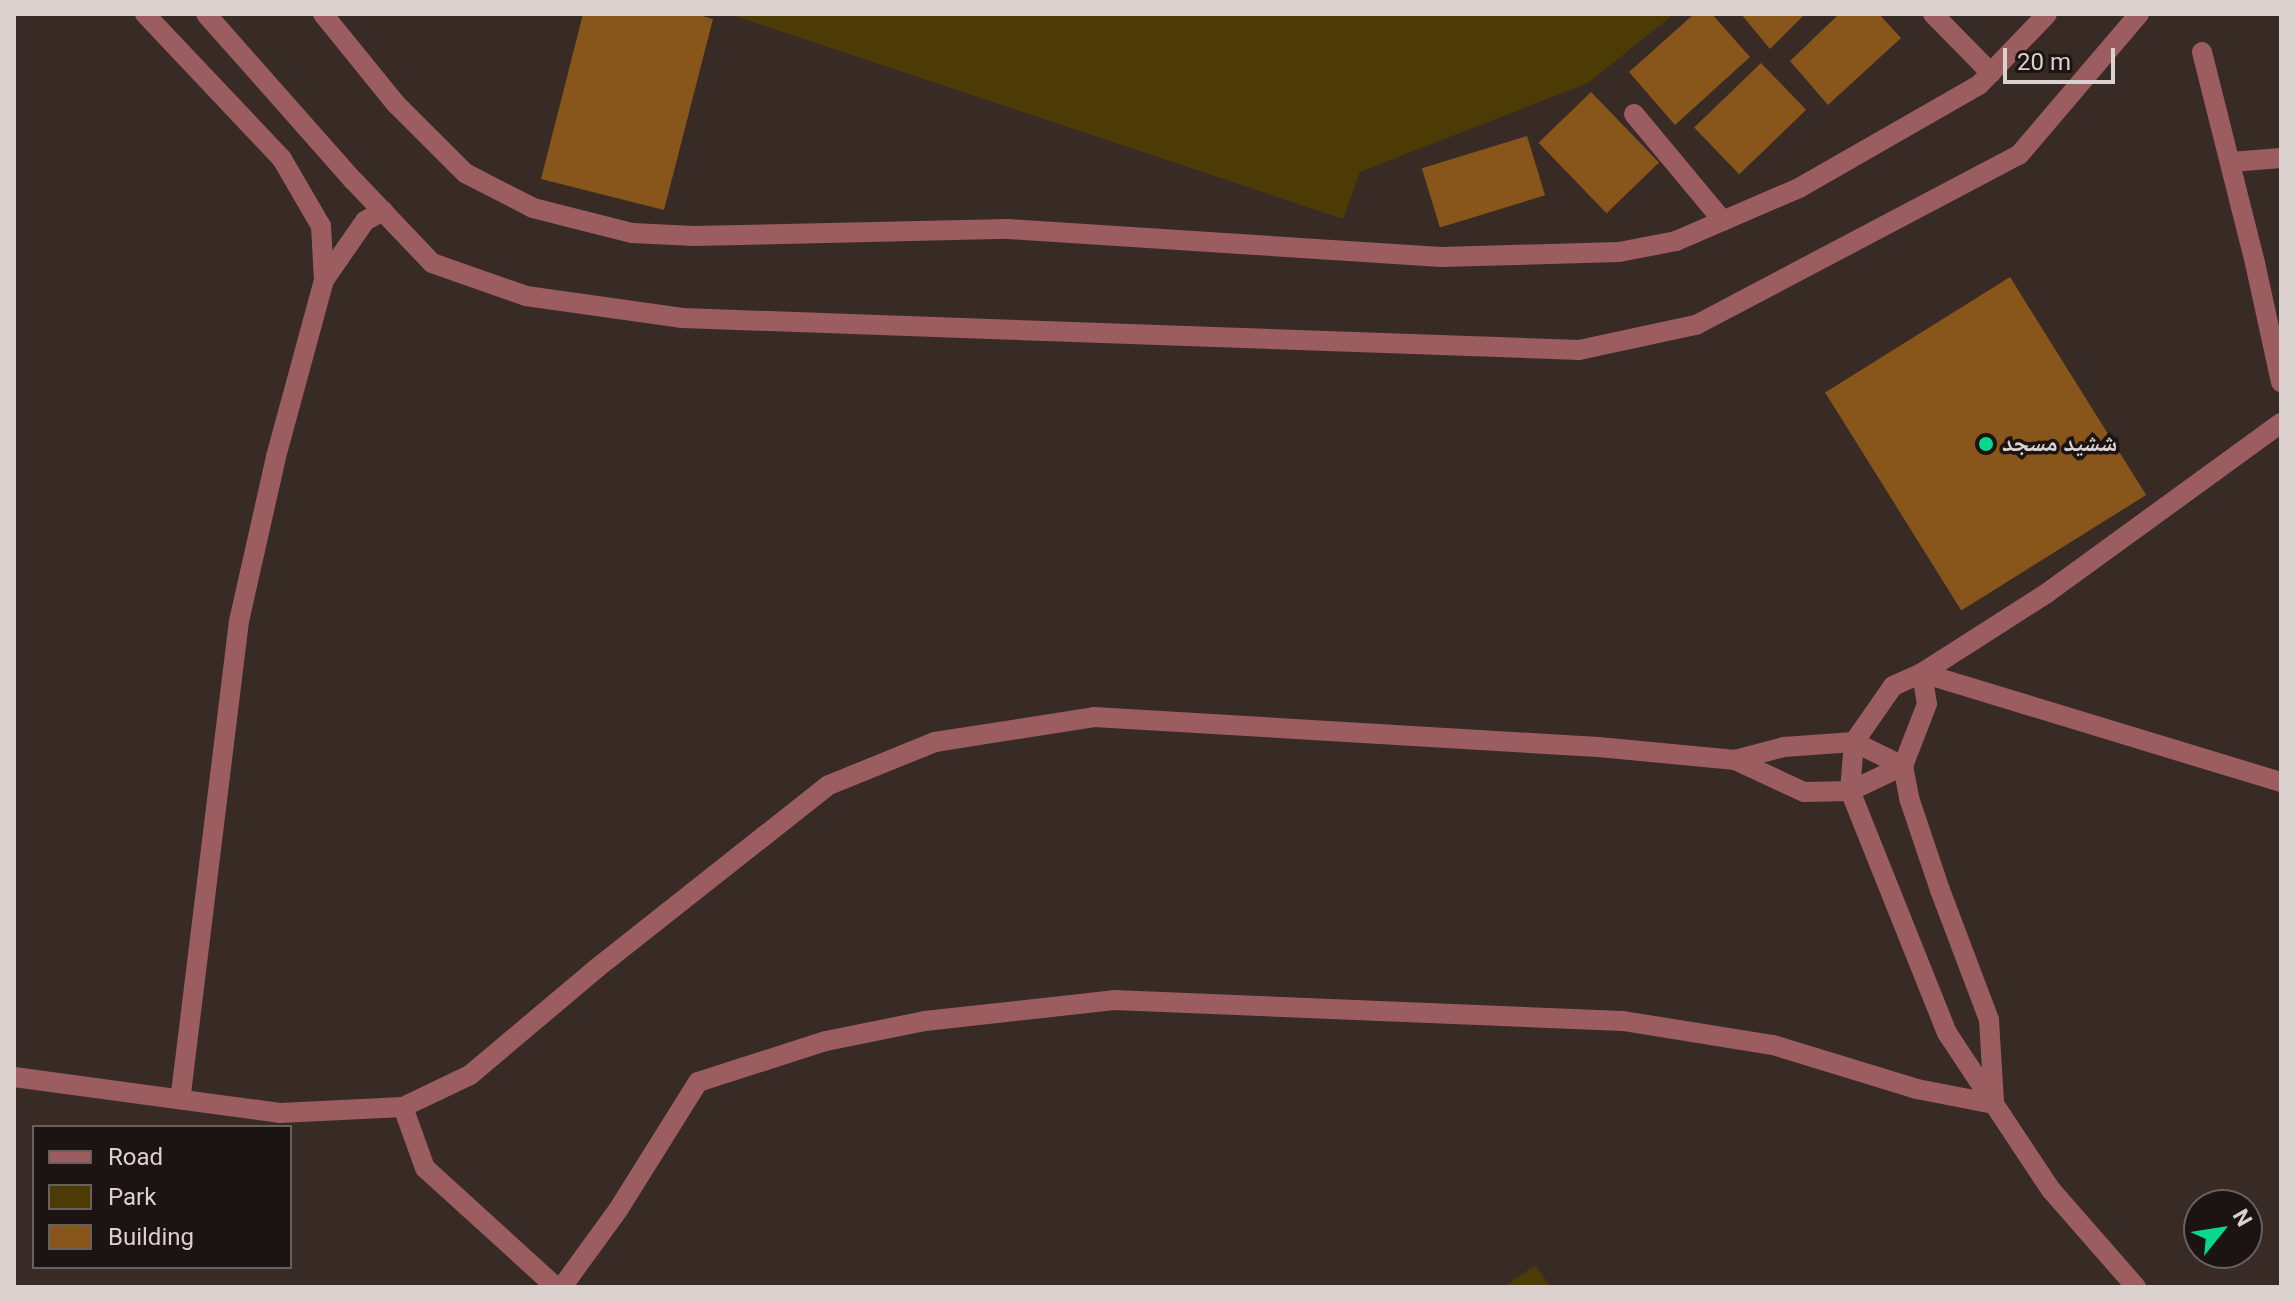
<!DOCTYPE html>
<html>
<head>
<meta charset="utf-8">
<style>
  body { margin:0 }
  #map { position:relative; width:2295px; height:1301px; overflow:hidden; background:#382a25; font-family:Roboto,"Noto Naskh Arabic",sans-serif }
  div>[style] { position:absolute }
  .green>* { inset:0; background:#4d3b05 }
  .building>* { inset:0; background:#88551b; transform-origin:0 0 }
  .minor>* { height:20px; margin:-10px; padding:0 10px; transform-origin:10px; border-radius:10px; background:#9b5d5f }
  .dots>* { width:22px; height:22px; translate:-50% -50%; box-sizing:border-box; border:4px solid #1b1412; border-radius:50% }
  span { translate:-50% -50%; white-space:nowrap; text-align:center; line-height:1.15; -webkit-text-stroke:7px #1b1412; paint-order:stroke }
  .poi-label { font-size:24px; color:#dbd2cf; font-weight:700 }
  .left { translate:0 -50%; text-align:left }
  .frame { position:absolute; inset:0; border:16px solid #dbd2cf; pointer-events:none }
  .legend { position:absolute; left:32px; top:1125px; width:260px; height:144px; box-sizing:border-box; background:#1b1412; border:2px solid #68605e; margin:0; padding:10px 14px; list-style:none; font-size:24px; color:#dbd2cf }
  .legend li { display:flex; align-items:center; gap:16px; height:40px }
  .legend b { width:40px; border:2px solid #68605e }
  .north { position:absolute; left:2183px; top:1189px; width:80px; height:80px; box-sizing:border-box; background:#1b1412; border:2px solid #68605e; border-radius:50%; rotate:60deg; font-size:22px; font-weight:700; line-height:32px; text-align:center; color:#dbd2cf }
  .north::after { content:''; display:block; margin:auto; width:28px; height:36px; background:#06d98b; clip-path:polygon(50% 0,100% 100%,50% 72%,0 100%) }
  .scale { position:absolute; left:2003px; top:48px; width:112px; height:36px; box-sizing:border-box; border:4px solid #dbd2cf; border-top:0; padding-left:10px; font-size:24px; line-height:28px; white-space:nowrap; color:#dbd2cf; -webkit-text-stroke:6px #1b1412; paint-order:stroke }
</style>
</head>
<body>
<div id="map">
  <div class="green">
    <i style="clip-path:polygon(729px 14px,1674px 14px,1588px 83px,1360px 172px,1343px 219px)"></i>
    <i style="clip-path:polygon(1535px 1265px,1551px 1287px,1504px 1287px)"></i>
  </div>
  <div class="building">
    <i style="clip-path:polygon(583px 14px,695px 14px,713px 19px,664px 210px,541px 179px)"></i>
    <i style="clip-path:polygon(1694px 14px,1712px 14px,1750px 57px,1675px 125px,1629px 72px)"></i>
    <i style="clip-path:polygon(1741px 14px,1805px 14px,1770px 49px)"></i>
    <i style="clip-path:polygon(1839px 14px,1879px 14px,1901px 38px,1828px 105px,1790px 61px)"></i>
    <i style="left:1761px;top:63px;width:65px;height:93px;rotate:46deg"></i>
    <i style="left:1591px;top:92px;width:98px;height:73px;rotate:46deg"></i>
    <i style="left:1527px;top:136px;width:62px;height:110px;rotate:73deg"></i>
    <i style="left:2010px;top:277px;width:257px;height:218px;rotate:58deg"></i>
  </div>
  <div class="minor">
    <i style="left:145px;top:14px;width:199px;rotate:46.6deg"></i>
    <i style="left:282px;top:159px;width:78px;rotate:59.8deg"></i>
    <i style="left:321px;top:226px;width:54px;rotate:86.8deg"></i>
    <i style="left:324px;top:280px;width:183px;rotate:105.2deg"></i>
    <i style="left:276px;top:457px;width:168px;rotate:102.7deg"></i>
    <i style="left:239px;top:621px;width:482px;rotate:97deg"></i>
    <i style="left:206px;top:14px;width:223px;rotate:48.5deg"></i>
    <i style="left:354px;top:181px;width:113px;rotate:46.4deg"></i>
    <i style="left:432px;top:263px;width:100px;rotate:19.3deg"></i>
    <i style="left:526px;top:296px;width:158px;rotate:8deg"></i>
    <i style="left:682px;top:318px;width:898px;rotate:2.04deg"></i>
    <i style="left:1579px;top:350px;width:120px;rotate:-12.1deg"></i>
    <i style="left:1696px;top:325px;width:365px;rotate:-27.8deg"></i>
    <i style="left:2019px;top:155px;width:185px;rotate:-49.6deg"></i>
    <i style="left:323px;top:14px;width:116px;rotate:51deg"></i>
    <i style="left:396px;top:104px;width:98px;rotate:45deg"></i>
    <i style="left:465px;top:173px;width:76px;rotate:27.2deg"></i>
    <i style="left:533px;top:208px;width:102px;rotate:14.2deg"></i>
    <i style="left:632px;top:233px;width:62px;rotate:2.8deg"></i>
    <i style="left:694px;top:236px;width:314px;rotate:-1.3deg"></i>
    <i style="left:1008px;top:229px;width:434px;rotate:3.7deg"></i>
    <i style="left:1441px;top:257px;width:178px;rotate:-1.6deg"></i>
    <i style="left:1619px;top:252px;width:58px;rotate:-10.9deg"></i>
    <i style="left:1676px;top:241px;width:134px;rotate:-23.3deg"></i>
    <i style="left:1799px;top:188px;width:207px;rotate:-29.8deg"></i>
    <i style="left:1979px;top:85px;width:98px;rotate:-46.2deg"></i>
    <i style="left:1933px;top:14px;width:83px;rotate:45.5deg"></i>
    <i style="left:2202px;top:52px;width:218px;rotate:75.9deg"></i>
    <i style="left:2255px;top:263px;width:122px;rotate:77.7deg"></i>
    <i style="left:1634px;top:114px;width:139px;rotate:50.2deg"></i>
    <i style="left:2231px;top:162px;width:50px;rotate:-4.6deg"></i>
    <i style="left:324px;top:280px;width:72px;rotate:-55.2deg"></i>
    <i style="left:365px;top:221px;width:21px;rotate:-29deg"></i>
    <i style="left:1922px;top:673px;width:31px;rotate:81deg"></i>
    <i style="left:1927px;top:704px;width:66px;rotate:111.2deg"></i>
    <i style="left:1903px;top:766px;width:33px;rotate:79deg"></i>
    <i style="left:1909px;top:798px;width:97px;rotate:71.4deg"></i>
    <i style="left:1940px;top:890px;width:139px;rotate:69.3deg"></i>
    <i style="left:1989px;top:1020px;width:82px;rotate:86.5deg"></i>
    <i style="left:1922px;top:673px;width:375px;rotate:16.9deg"></i>
    <i style="left:1735px;top:760px;width:51px;rotate:-14.9deg"></i>
    <i style="left:1784px;top:747px;width:70px;rotate:-4.1deg"></i>
    <i style="left:1854px;top:742px;width:55px;rotate:26.1deg"></i>
    <i style="left:14px;top:1077px;width:268px;rotate:7.7deg"></i>
    <i style="left:280px;top:1113px;width:123px;rotate:-2.8deg"></i>
    <i style="left:403px;top:1107px;width:74px;rotate:-25.5deg"></i>
    <i style="left:470px;top:1075px;width:166px;rotate:-40.1deg"></i>
    <i style="left:597px;top:968px;width:295px;rotate:-38.3deg"></i>
    <i style="left:829px;top:785px;width:114px;rotate:-22.1deg"></i>
    <i style="left:935px;top:742px;width:161px;rotate:-8.9deg"></i>
    <i style="left:1094px;top:717px;width:505px;rotate:3.41deg"></i>
    <i style="left:1598px;top:747px;width:138px;rotate:5.4deg"></i>
    <i style="left:1735px;top:760px;width:76px;rotate:24.9deg"></i>
    <i style="left:1804px;top:792px;width:46px;rotate:-1.2deg"></i>
    <i style="left:1850px;top:791px;width:59px;rotate:-25.3deg"></i>
    <i style="left:403px;top:1107px;width:65px;rotate:70.2deg"></i>
    <i style="left:425px;top:1168px;width:177px;rotate:42.3deg"></i>
    <i style="left:562px;top:1287px;width:95px;rotate:-54deg"></i>
    <i style="left:618px;top:1210px;width:151px;rotate:-58deg"></i>
    <i style="left:698px;top:1082px;width:134px;rotate:-17.8deg"></i>
    <i style="left:826px;top:1041px;width:101px;rotate:-11.4deg"></i>
    <i style="left:925px;top:1021px;width:190px;rotate:-6.3deg"></i>
    <i style="left:1114px;top:1000px;width:509px;rotate:2.36deg"></i>
    <i style="left:1623px;top:1021px;width:152px;rotate:9.1deg"></i>
    <i style="left:1773px;top:1045px;width:151px;rotate:17deg"></i>
    <i style="left:1917px;top:1089px;width:78px;rotate:11deg"></i>
    <i style="left:2136px;top:1287px;width:129px;rotate:-131.2deg"></i>
    <i style="left:2051px;top:1190px;width:188px;rotate:-123.5deg"></i>
    <i style="left:1947px;top:1033px;width:261px;rotate:-111.8deg"></i>
    <i style="left:1850px;top:791px;width:49px;rotate:-85.3deg"></i>
    <i style="left:1854px;top:742px;width:68px;rotate:-55.1deg"></i>
    <i style="left:1893px;top:686px;width:32px;rotate:-24deg"></i>
    <i style="left:1922px;top:673px;width:148px;rotate:-32.6deg"></i>
    <i style="left:2047px;top:593px;width:289px;rotate:-36deg"></i>
  </div>
  <div class="dots">
    <i style="left:1986px;top:444px;background:#06d98b"></i>
  </div>
  <div class="poi-label">
    <span class="left" style="left:2002px;top:444px">ششید مسجد</span>
  </div>
  <div class="frame"></div>
  <ul class="legend">
  <li><b style="height:10px;background:#9b5d5f"></b>Road</li>
  <li><b style="height:22px;background:#4d3b05"></b>Park</li>
  <li><b style="height:22px;background:#88551b"></b>Building</li>
  </ul>
  <div class="north">N</div>
  <div class="scale">20 m</div>
</div>
</body>
</html>
